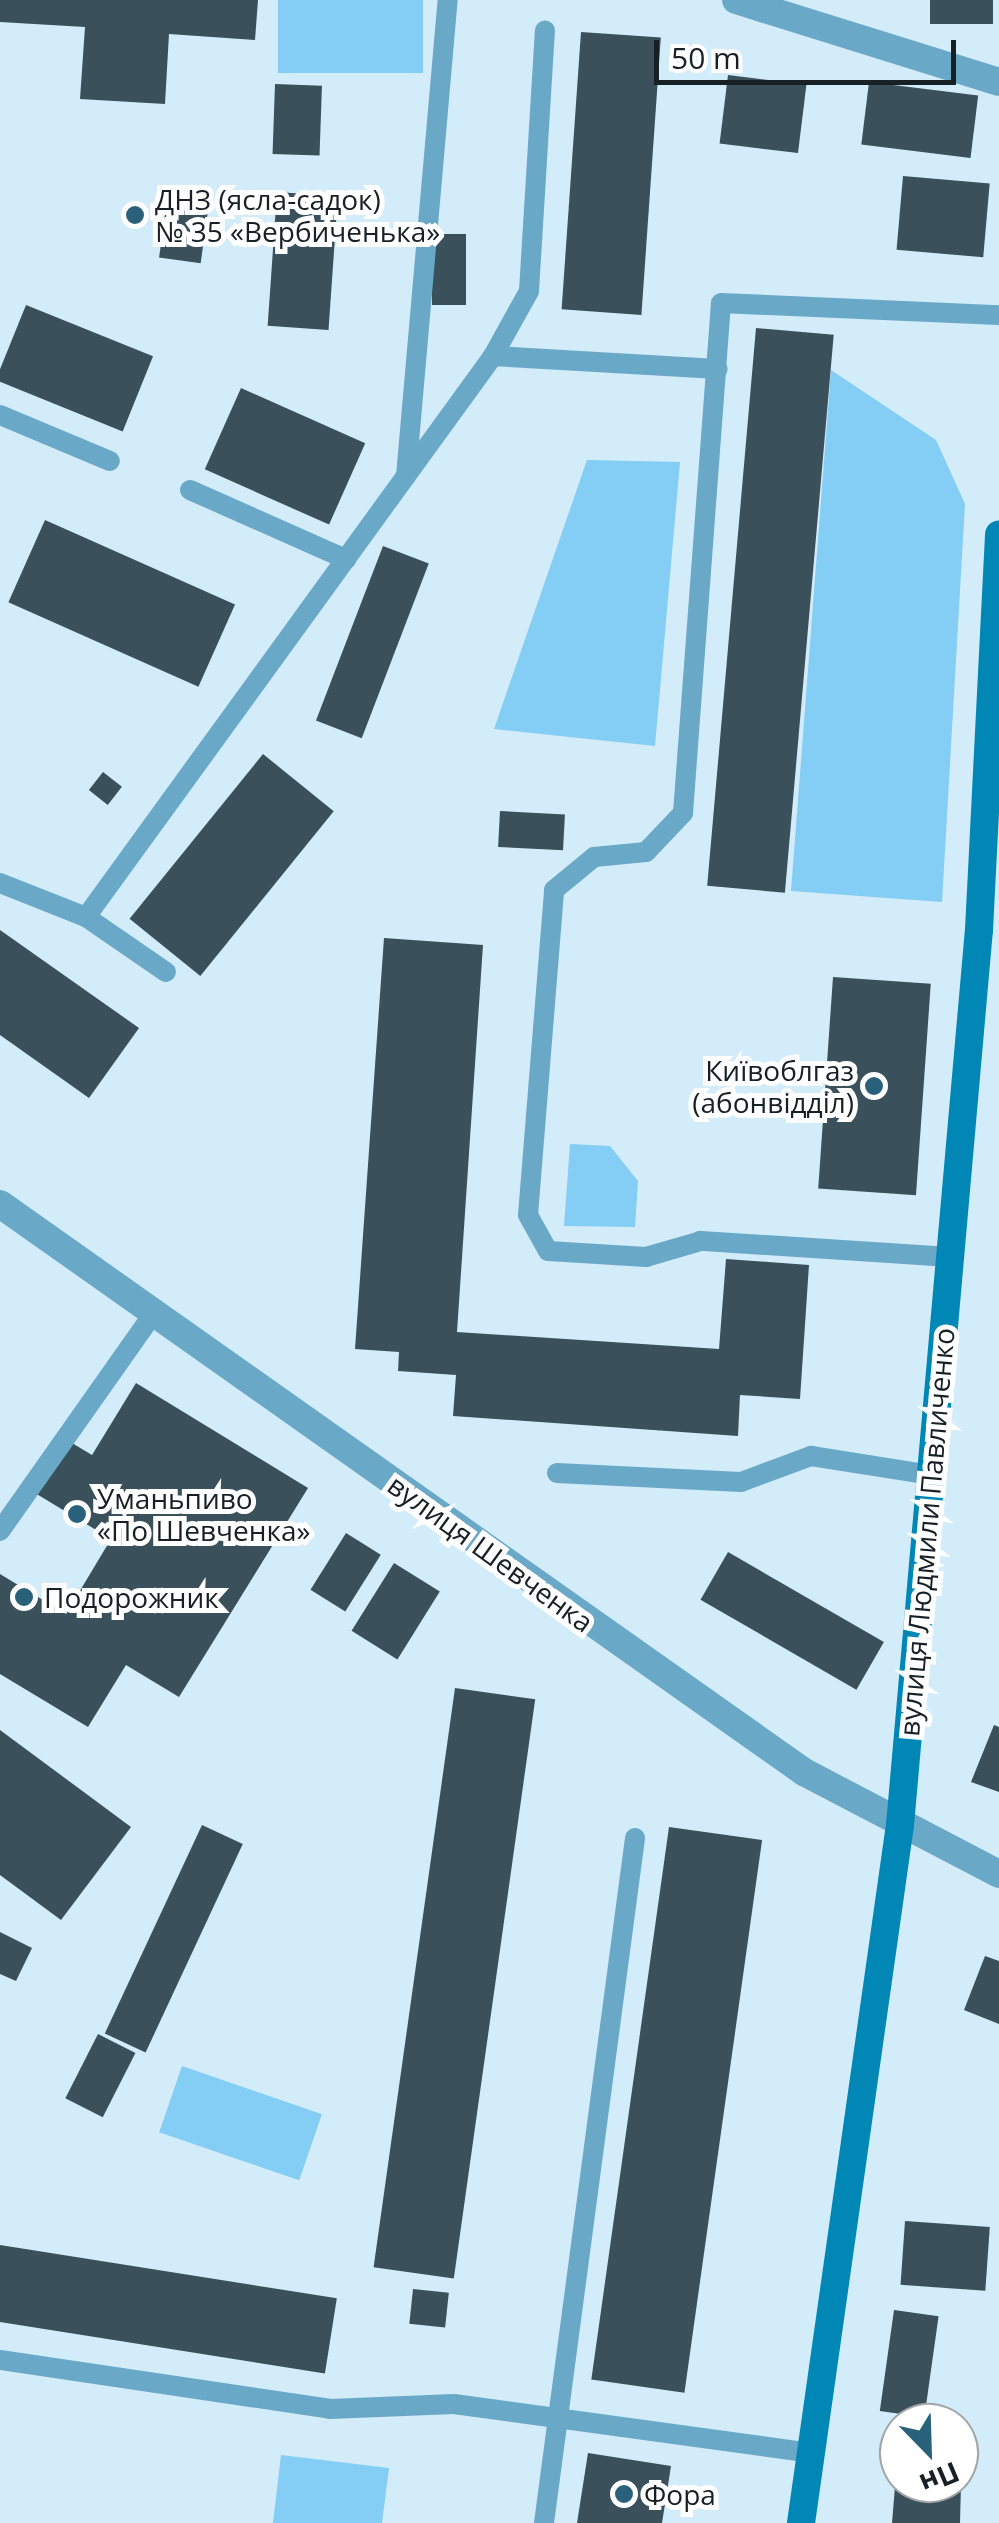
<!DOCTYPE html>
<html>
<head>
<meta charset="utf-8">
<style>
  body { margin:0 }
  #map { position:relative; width:999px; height:2523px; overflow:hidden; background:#d3ecfa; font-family:"Open Sans",sans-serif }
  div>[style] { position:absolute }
  .green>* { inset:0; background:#84cdf4; transform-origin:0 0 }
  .building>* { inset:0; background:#3a505b; transform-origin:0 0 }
  .service>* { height:20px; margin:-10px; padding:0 10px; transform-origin:10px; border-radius:10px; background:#6aa8c8 }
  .minor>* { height:28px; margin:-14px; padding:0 14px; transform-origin:14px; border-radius:14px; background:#6aa8c8 }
  .tertiary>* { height:28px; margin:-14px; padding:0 14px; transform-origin:14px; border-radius:14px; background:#6aa8c8 }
  .secondary>* { height:28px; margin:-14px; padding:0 14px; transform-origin:14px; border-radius:14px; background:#0087b6 }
  .dots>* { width:28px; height:28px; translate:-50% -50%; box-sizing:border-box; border:5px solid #fff; border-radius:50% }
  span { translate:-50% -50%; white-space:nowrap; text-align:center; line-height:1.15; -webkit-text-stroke:10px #fff; paint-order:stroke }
  .poi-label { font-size:28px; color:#172025 }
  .left { translate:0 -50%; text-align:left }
  .right { translate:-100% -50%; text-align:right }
  .street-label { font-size:28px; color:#172025 }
  .north { position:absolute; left:879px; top:2403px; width:100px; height:100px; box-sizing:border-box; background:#fff; border:2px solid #a2a6a8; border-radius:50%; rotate:157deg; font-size:28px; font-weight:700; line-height:40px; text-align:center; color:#172025 }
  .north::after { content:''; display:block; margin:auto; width:35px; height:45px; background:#29617b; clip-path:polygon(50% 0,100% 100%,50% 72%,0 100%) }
  .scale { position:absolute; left:654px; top:40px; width:302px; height:45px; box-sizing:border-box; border:5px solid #172025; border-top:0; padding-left:12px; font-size:30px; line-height:35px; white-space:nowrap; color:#172025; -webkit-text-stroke:8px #fff; paint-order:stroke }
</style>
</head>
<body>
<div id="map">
  <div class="green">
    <i style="left:278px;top:0;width:145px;height:73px"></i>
    <i style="clip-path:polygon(831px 370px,936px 440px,965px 504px,942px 902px,791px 891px)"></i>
    <i style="clip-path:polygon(587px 460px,680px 462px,655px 746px,494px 729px)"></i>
    <i style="clip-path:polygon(570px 1144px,610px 1146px,638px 1181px,635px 1227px,564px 1226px)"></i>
    <i style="left:182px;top:2066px;width:148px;height:70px;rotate:19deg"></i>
    <i style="clip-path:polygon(281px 2455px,389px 2468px,382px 2523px,273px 2523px)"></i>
  </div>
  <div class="building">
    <i style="clip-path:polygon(0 0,258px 0,255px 40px,169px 34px,165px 104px,80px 99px,85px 27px,0 22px)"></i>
    <i style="left:930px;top:0;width:63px;height:24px"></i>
    <i style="left:581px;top:32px;width:80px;height:278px;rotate:4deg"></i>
    <i style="left:728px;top:75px;width:79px;height:69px;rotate:7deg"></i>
    <i style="left:869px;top:82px;width:110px;height:63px;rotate:7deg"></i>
    <i style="left:275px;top:84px;width:47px;height:70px;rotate:2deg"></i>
    <i style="left:903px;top:176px;width:87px;height:74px;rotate:5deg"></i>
    <i style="left:277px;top:192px;width:61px;height:134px;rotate:4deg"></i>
    <i style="left:166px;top:208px;width:42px;height:50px;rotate:8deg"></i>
    <i style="left:432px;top:234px;width:34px;height:71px"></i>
    <i style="left:26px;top:305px;width:137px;height:81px;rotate:22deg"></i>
    <i style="left:756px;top:328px;width:78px;height:560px;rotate:5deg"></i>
    <i style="left:241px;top:388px;width:136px;height:89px;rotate:24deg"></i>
    <i style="left:45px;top:520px;width:208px;height:90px;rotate:24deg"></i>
    <i style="left:383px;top:546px;width:49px;height:187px;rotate:21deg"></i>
    <i style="left:263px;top:754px;width:91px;height:212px;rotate:39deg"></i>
    <i style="left:103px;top:772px;width:24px;height:23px;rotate:38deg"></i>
    <i style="left:500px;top:811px;width:65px;height:36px;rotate:3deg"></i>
    <i style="clip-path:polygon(0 930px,139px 1028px,89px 1098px,0 1035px)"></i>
    <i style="clip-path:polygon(384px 938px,483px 945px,457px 1332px,719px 1349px,726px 1259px,809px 1265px,800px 1399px,740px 1395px,738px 1436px,453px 1416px,456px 1375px,398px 1371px,399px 1352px,355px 1349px)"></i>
    <i style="left:833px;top:977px;width:98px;height:212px;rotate:4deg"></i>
    <i style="clip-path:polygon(136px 1383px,308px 1488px,179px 1697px,126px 1665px,88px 1727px,0 1674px,0 1574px,66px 1614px,111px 1539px,35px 1493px,67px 1440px,92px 1455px)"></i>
    <i style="left:346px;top:1533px;width:41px;height:67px;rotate:32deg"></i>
    <i style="left:728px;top:1552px;width:180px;height:55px;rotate:30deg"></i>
    <i style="left:394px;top:1563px;width:54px;height:80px;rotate:32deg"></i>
    <i style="left:455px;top:1688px;width:81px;height:585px;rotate:8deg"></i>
    <i style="clip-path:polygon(994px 1725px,999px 1727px,999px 1792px,971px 1782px)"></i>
    <i style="clip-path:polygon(0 1730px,131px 1827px,61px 1920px,0 1875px)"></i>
    <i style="left:202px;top:1825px;width:45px;height:230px;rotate:25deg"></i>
    <i style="left:669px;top:1827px;width:94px;height:558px;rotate:8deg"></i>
    <i style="clip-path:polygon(0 1932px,32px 1948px,16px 1981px,0 1974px)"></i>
    <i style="clip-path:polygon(985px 1956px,999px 1961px,999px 2024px,964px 2010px)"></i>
    <i style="left:98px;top:2034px;width:42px;height:72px;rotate:27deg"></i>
    <i style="left:905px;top:2221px;width:85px;height:64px;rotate:4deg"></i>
    <i style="left:0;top:2245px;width:341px;height:76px;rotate:9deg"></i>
    <i style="left:413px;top:2289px;width:36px;height:35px;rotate:6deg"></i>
    <i style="left:894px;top:2310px;width:45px;height:102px;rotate:8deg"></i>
    <i style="clip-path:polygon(588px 2453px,671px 2466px,662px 2523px,577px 2523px)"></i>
    <i style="clip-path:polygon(896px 2474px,899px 2483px,961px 2483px,960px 2523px,892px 2523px)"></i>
  </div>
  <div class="service">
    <i style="left:493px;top:356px;width:225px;rotate:3.3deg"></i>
    <i style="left:0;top:415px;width:119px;rotate:22.7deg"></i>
    <i style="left:406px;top:476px;width:478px;rotate:-85deg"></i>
    <i style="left:190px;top:490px;width:171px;rotate:23.9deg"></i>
    <i style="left:0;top:883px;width:92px;rotate:21.6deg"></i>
    <i style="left:86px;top:917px;width:97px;rotate:34.5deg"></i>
    <i style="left:86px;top:917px;width:693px;rotate:-54.04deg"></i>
    <i style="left:493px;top:356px;width:74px;rotate:-61deg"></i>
    <i style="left:529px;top:291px;width:261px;rotate:-86.5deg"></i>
    <i style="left:950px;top:1257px;width:250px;rotate:-176.3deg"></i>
    <i style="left:701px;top:1241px;width:57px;rotate:163.8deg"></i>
    <i style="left:646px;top:1257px;width:98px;rotate:-176.5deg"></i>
    <i style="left:548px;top:1251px;width:41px;rotate:-119.1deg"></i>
    <i style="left:528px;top:1215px;width:326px;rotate:-85.4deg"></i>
    <i style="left:554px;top:890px;width:52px;rotate:-39.5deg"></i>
    <i style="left:594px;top:857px;width:52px;rotate:-5.5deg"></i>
    <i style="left:646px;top:852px;width:54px;rotate:-46.5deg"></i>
    <i style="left:683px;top:813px;width:511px;rotate:-85.74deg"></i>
    <i style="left:721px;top:303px;width:278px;rotate:2.5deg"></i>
    <i style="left:557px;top:1473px;width:184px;rotate:2.8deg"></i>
    <i style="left:741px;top:1482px;width:75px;rotate:-20.4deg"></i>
    <i style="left:811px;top:1456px;width:121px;rotate:9deg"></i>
    <i style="left:0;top:1531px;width:267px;rotate:-54.8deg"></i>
    <i style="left:0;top:2360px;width:334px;rotate:8.4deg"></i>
    <i style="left:330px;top:2409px;width:124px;rotate:-2.3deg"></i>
    <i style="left:454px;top:2404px;width:360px;rotate:7.8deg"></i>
    <i style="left:544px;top:2523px;width:691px;rotate:-82.43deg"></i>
  </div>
  <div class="minor">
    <i style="left:736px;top:0;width:275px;rotate:17.3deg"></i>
  </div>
  <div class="tertiary">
    <i style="left:0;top:1204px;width:984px;rotate:35.24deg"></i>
    <i style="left:804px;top:1772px;width:220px;rotate:27.6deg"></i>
  </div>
  <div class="secondary">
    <i style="left:801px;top:2523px;width:705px;rotate:-81.93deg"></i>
    <i style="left:900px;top:1825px;width:898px;rotate:-84.96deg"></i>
    <i style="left:979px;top:930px;width:396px;rotate:-87.1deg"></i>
  </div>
  <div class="dots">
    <i style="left:135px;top:215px;background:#29617b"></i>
    <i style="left:874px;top:1086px;background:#29617b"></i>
    <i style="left:77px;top:1514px;background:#29617b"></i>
    <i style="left:24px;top:1597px;background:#29617b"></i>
    <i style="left:624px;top:2494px;background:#29617b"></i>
  </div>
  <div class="poi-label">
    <span class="left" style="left:155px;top:215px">ДНЗ (ясла-садок)<br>№ 35 «Вербиченька»</span>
    <span class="right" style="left:854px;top:1086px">Київоблгаз<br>(абонвідділ)</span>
    <span class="left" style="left:97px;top:1514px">Уманьпиво<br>«По Шевченка»</span>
    <span class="left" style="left:44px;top:1597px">Подорожник</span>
    <span class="left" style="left:644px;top:2494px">Фора</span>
  </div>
  <div class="street-label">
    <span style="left:926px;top:1532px;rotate:-85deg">вулиця Людмили Павличенко</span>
    <span style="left:491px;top:1553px;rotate:36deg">вулиця Шевченка</span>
  </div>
  <div class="north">Пн</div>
  <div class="scale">50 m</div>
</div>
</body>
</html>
